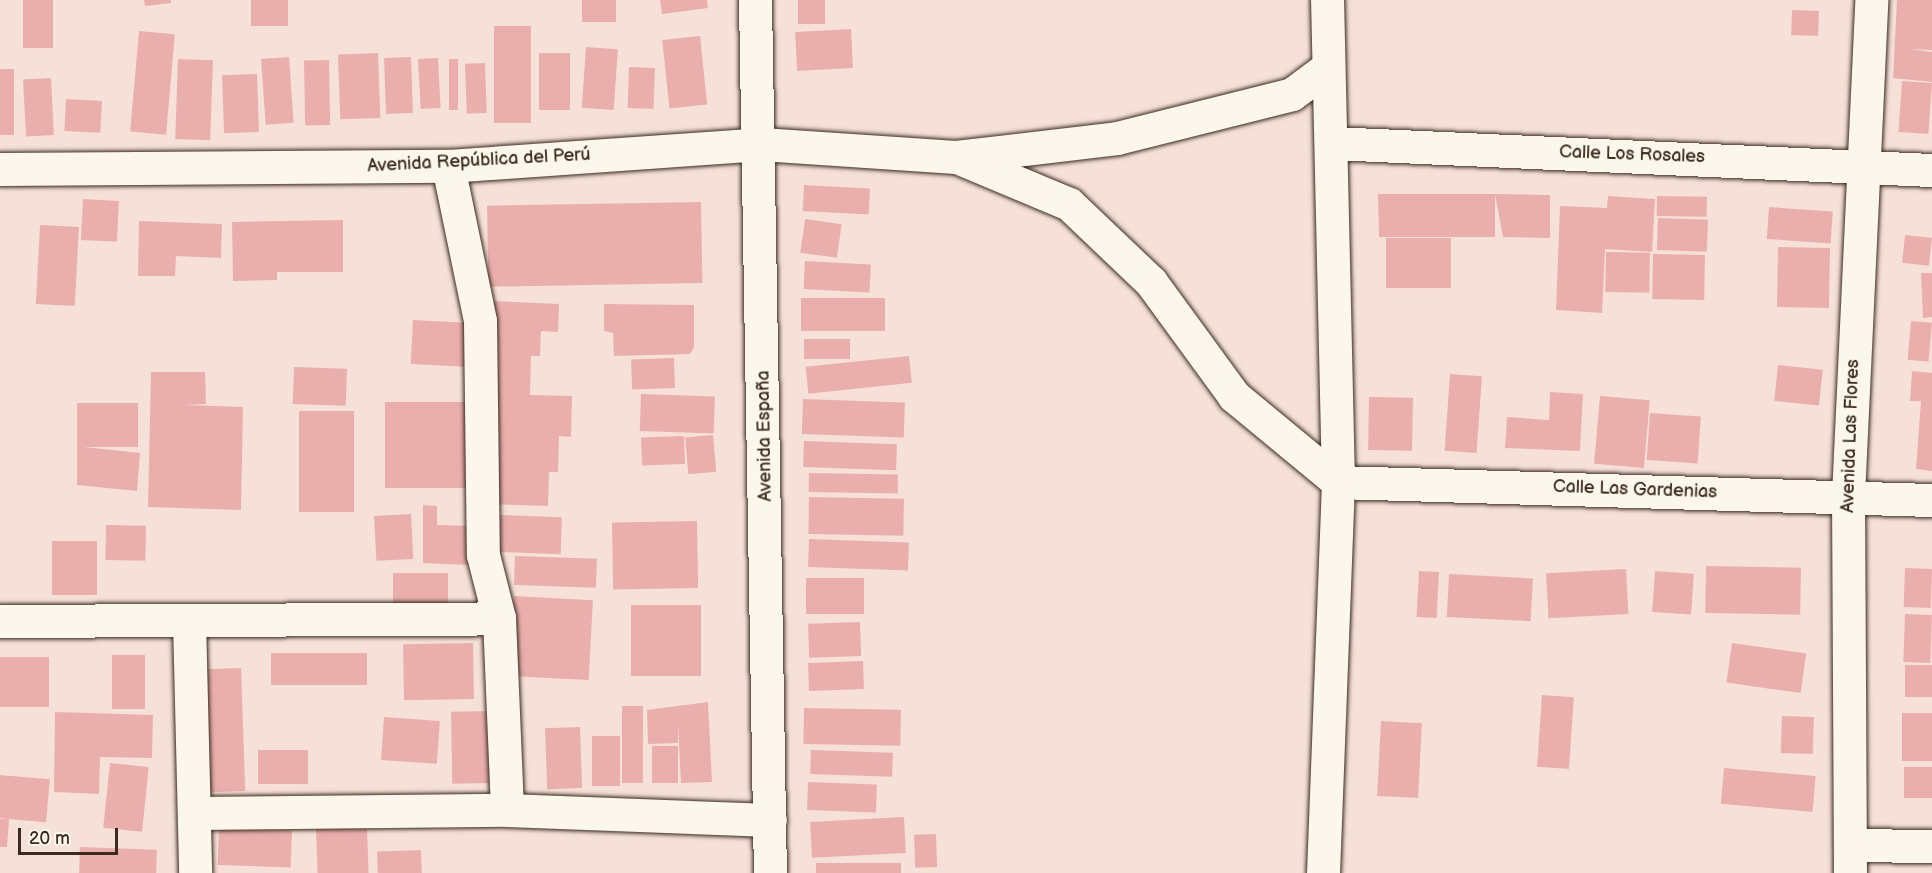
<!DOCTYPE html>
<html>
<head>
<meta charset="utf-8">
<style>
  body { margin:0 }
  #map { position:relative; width:1932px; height:873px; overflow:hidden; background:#f6e1d9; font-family:"Balsamiq Sans",sans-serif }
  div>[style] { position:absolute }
  .building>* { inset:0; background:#eaafad; transform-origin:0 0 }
  .roads { filter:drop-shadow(0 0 2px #3b2a1e) drop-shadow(0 0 2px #3b2a1e) }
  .street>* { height:33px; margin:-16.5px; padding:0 16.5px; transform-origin:16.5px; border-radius:16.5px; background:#fbf7ec }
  span { translate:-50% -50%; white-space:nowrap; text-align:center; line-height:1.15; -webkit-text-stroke:6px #fbf7ec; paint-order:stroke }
  .street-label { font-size:18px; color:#3b2a1e }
  .scale { position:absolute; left:18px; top:828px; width:100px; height:27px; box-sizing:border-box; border:3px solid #3b2a1e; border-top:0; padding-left:8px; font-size:18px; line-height:21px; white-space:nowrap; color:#3b2a1e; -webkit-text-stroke:4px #fbf7ec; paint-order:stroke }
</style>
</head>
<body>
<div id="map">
  <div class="building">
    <i style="left:23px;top:0;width:30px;height:48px"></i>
    <i style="clip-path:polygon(144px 0,171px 0,171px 3px,145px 6px)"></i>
    <i style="left:251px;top:0;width:37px;height:26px"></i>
    <i style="left:582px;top:0;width:34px;height:22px"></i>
    <i style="clip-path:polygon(660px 0,707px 0,708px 8px,662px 14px)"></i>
    <i style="left:798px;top:0;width:27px;height:24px"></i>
    <i style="clip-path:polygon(1897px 0,1932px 0,1932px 50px,1910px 49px,1932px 52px,1932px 82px,1893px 78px)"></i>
    <i style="left:1792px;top:10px;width:27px;height:25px;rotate:2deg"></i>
    <i style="left:494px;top:26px;width:37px;height:97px"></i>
    <i style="left:851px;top:29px;width:39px;height:56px;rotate:87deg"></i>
    <i style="left:139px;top:31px;width:36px;height:101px;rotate:5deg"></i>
    <i style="left:700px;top:36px;width:69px;height:38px;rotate:84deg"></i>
    <i style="left:586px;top:47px;width:32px;height:61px;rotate:4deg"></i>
    <i style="left:378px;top:53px;width:65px;height:40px;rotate:88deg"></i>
    <i style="left:539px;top:53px;width:31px;height:57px"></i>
    <i style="left:289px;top:57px;width:66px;height:28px;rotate:86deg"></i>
    <i style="left:411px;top:57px;width:56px;height:27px;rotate:88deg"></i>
    <i style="left:438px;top:58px;width:50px;height:20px;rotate:87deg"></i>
    <i style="left:178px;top:59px;width:35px;height:80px;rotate:2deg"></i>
    <i style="left:449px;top:59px;width:9px;height:51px"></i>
    <i style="left:329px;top:60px;width:65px;height:25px;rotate:89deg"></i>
    <i style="left:485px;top:63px;width:50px;height:20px;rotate:88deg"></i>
    <i style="left:629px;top:67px;width:26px;height:41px;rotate:2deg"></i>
    <i style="left:0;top:69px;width:14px;height:66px"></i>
    <i style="left:257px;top:74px;width:58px;height:35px;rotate:88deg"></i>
    <i style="left:51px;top:78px;width:57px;height:28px;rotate:87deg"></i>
    <i style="left:1902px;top:81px;width:30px;height:51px;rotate:4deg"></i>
    <i style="left:66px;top:99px;width:36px;height:32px;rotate:3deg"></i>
    <i style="left:804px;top:185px;width:66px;height:26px;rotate:3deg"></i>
    <i style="clip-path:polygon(1378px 194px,1495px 194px,1550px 195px,1550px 238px,1503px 237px,1495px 194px,1495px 237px,1379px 237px)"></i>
    <i style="clip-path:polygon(1608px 196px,1655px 199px,1652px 252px,1605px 249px,1602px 313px,1556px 310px,1560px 206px,1607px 208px)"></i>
    <i style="left:1657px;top:196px;width:50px;height:20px;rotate:1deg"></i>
    <i style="left:83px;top:199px;width:36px;height:41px;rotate:3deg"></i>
    <i style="left:701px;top:202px;width:81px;height:214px;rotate:89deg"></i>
    <i style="left:1769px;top:207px;width:64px;height:32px;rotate:4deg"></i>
    <i style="left:1658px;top:218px;width:50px;height:32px;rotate:2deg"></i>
    <i style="left:805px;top:219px;width:37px;height:34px;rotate:8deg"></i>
    <i style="clip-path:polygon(343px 220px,343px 272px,277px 272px,277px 280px,233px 281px,232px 222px)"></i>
    <i style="clip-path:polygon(139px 221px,222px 224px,221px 258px,176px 256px,175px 276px,138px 276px)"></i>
    <i style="left:40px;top:225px;width:39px;height:79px;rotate:3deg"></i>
    <i style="left:1905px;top:235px;width:27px;height:28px;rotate:6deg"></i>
    <i style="left:1386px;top:238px;width:65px;height:50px"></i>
    <i style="left:1778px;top:247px;width:52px;height:60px;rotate:1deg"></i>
    <i style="left:1606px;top:252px;width:44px;height:40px;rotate:1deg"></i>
    <i style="left:1653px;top:254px;width:52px;height:45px;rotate:1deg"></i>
    <i style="left:805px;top:261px;width:66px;height:28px;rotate:3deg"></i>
    <i style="clip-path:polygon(1921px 273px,1932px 273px,1932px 317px,1923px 318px)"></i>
    <i style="left:801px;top:298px;width:84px;height:33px"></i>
    <i style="clip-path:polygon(493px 301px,559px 304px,558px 332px,541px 331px,540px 356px,531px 356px,530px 395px,572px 396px,571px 437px,559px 436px,558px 472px,549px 472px,548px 506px,488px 504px)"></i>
    <i style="clip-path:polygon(604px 304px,694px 305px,694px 347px,690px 354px,614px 356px,613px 333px,604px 331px)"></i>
    <i style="left:413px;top:320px;width:58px;height:44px;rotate:3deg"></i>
    <i style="left:1911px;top:321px;width:21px;height:39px;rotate:5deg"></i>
    <i style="left:850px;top:339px;width:20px;height:46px;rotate:90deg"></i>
    <i style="left:909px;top:356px;width:27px;height:104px;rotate:84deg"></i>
    <i style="left:674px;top:358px;width:30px;height:43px;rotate:88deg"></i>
    <i style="left:1778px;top:365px;width:45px;height:36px;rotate:6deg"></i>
    <i style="left:294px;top:367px;width:53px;height:37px;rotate:2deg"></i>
    <i style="clip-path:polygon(1912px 371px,1932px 373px,1932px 471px,1916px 469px,1921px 401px,1910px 401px)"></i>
    <i style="clip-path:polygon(151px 372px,205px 372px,206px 404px,186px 405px,243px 407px,241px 510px,148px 507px)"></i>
    <i style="left:1450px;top:374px;width:32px;height:77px;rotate:4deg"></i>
    <i style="clip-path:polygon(1550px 392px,1583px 394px,1580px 451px,1505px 448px,1507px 417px,1549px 420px)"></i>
    <i style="left:641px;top:394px;width:74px;height:37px;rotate:2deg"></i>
    <i style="left:1600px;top:396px;width:50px;height:68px;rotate:5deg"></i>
    <i style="left:1369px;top:397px;width:44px;height:53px;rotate:1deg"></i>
    <i style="left:803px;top:399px;width:102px;height:35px;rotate:2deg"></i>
    <i style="left:385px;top:402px;width:85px;height:86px"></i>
    <i style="clip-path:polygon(77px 403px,138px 403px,138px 447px,84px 447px,140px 453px,137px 491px,77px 485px)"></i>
    <i style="left:299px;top:411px;width:55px;height:101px"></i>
    <i style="left:1650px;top:413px;width:51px;height:47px;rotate:4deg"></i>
    <i style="left:713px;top:435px;width:37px;height:28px;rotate:85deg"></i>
    <i style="left:684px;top:436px;width:28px;height:43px;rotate:88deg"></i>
    <i style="left:804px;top:441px;width:93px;height:26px;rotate:2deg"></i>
    <i style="left:809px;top:473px;width:89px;height:19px;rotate:1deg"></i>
    <i style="left:809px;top:497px;width:95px;height:37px;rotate:1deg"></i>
    <i style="clip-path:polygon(423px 505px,437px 506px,437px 525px,471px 526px,469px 565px,423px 563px)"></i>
    <i style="left:411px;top:514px;width:45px;height:37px;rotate:87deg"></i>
    <i style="left:500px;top:515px;width:62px;height:37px;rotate:2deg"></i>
    <i style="left:697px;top:521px;width:67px;height:85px;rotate:89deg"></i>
    <i style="left:106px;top:525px;width:40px;height:35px;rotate:1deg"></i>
    <i style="left:809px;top:539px;width:100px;height:28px;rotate:2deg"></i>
    <i style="left:52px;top:541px;width:45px;height:54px"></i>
    <i style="left:515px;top:556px;width:82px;height:29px;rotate:2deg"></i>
    <i style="left:1706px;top:566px;width:95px;height:47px;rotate:1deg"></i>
    <i style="left:1905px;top:568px;width:27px;height:39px;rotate:2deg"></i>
    <i style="left:1626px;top:569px;width:45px;height:80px;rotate:87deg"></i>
    <i style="left:1419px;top:571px;width:20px;height:46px;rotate:3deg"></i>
    <i style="left:1655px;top:571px;width:39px;height:41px;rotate:4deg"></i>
    <i style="left:393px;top:573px;width:55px;height:34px"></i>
    <i style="left:1449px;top:574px;width:84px;height:43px;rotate:3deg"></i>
    <i style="left:806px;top:578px;width:58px;height:36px"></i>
    <i style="left:514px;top:596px;width:79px;height:80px;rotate:3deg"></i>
    <i style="left:631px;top:605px;width:70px;height:71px"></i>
    <i style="left:1905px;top:614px;width:27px;height:48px;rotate:2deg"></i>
    <i style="left:860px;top:622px;width:34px;height:52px;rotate:88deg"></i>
    <i style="left:473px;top:643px;width:56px;height:70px;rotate:89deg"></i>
    <i style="left:1732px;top:643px;width:75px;height:40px;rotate:8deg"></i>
    <i style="left:271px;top:653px;width:96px;height:32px"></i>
    <i style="left:112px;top:655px;width:33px;height:54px"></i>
    <i style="left:0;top:657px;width:49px;height:50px"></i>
    <i style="left:863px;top:661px;width:28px;height:55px;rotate:88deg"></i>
    <i style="left:1905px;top:665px;width:27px;height:32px"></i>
    <i style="left:241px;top:668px;width:123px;height:45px;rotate:88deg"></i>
    <i style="left:1542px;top:695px;width:32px;height:72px;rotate:4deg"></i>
    <i style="clip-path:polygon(708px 702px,712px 782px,681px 783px,678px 724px,678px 743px,648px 744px,647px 710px)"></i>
    <i style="left:622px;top:706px;width:21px;height:77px"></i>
    <i style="left:804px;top:708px;width:97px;height:36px;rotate:1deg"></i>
    <i style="left:492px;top:711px;width:72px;height:41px;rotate:89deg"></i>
    <i style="clip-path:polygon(55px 712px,153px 715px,152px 758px,100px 757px,99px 794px,54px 792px)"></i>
    <i style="left:1902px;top:713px;width:30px;height:48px"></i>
    <i style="left:1782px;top:716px;width:32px;height:37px;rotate:2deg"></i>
    <i style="left:384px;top:717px;width:56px;height:43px;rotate:4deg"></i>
    <i style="left:1381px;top:721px;width:41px;height:75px;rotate:3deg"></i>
    <i style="left:580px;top:727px;width:61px;height:35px;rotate:88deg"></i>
    <i style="left:592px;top:736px;width:28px;height:50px"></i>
    <i style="left:652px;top:746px;width:26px;height:37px"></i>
    <i style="left:258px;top:750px;width:50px;height:34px"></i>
    <i style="left:811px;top:750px;width:82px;height:24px;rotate:2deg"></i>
    <i style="left:110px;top:763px;width:39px;height:65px;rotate:6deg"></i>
    <i style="left:1932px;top:767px;width:31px;height:28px;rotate:90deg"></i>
    <i style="left:1724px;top:768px;width:92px;height:36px;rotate:5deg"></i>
    <i style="left:0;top:775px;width:50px;height:43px;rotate:5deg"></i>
    <i style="left:808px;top:782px;width:69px;height:28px;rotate:2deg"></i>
    <i style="left:904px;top:817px;width:36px;height:94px;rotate:87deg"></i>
    <i style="clip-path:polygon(0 819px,9px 819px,7px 847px,0 847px)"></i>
    <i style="left:367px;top:827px;width:46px;height:51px;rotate:88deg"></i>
    <i style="left:219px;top:828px;width:73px;height:37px;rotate:2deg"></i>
    <i style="left:936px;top:834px;width:33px;height:22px;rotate:88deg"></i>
    <i style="left:80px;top:847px;width:77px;height:26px;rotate:2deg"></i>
    <i style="left:421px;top:850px;width:23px;height:44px;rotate:88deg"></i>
    <i style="left:816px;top:863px;width:85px;height:10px"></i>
  </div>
  <div class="roads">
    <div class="street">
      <i style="left:755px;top:0;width:873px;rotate:89.02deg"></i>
      <i style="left:1332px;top:143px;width:601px;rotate:2.58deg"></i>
      <i style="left:959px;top:158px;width:119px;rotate:22.7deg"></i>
      <i style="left:1069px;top:204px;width:113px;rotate:43.6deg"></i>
      <i style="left:1151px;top:282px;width:141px;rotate:53.9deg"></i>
      <i style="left:1234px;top:396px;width:135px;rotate:39.6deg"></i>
      <i style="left:1338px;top:482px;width:594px;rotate:1.74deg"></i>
      <i style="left:448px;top:166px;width:158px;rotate:78.3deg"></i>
      <i style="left:480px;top:321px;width:234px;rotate:89.3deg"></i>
      <i style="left:483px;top:555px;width:65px;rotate:75.7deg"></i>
      <i style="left:0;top:169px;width:448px;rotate:-0.4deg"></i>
      <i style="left:448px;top:166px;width:314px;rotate:-4deg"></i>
      <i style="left:761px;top:144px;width:195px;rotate:3.8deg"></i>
      <i style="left:956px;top:157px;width:162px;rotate:-6.7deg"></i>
      <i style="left:1117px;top:138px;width:180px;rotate:-14.1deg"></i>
      <i style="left:1292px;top:94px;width:44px;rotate:-36.6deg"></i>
      <i style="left:189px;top:620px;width:253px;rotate:88.6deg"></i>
      <i style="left:0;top:621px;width:499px;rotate:-0.3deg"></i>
      <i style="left:499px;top:618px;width:192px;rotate:87.6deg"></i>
      <i style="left:197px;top:813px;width:310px;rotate:-0.6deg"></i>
      <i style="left:507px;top:810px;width:263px;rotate:2.2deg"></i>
      <i style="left:1850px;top:845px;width:82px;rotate:0.7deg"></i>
      <i style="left:1323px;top:873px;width:391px;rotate:-87.8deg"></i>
      <i style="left:1338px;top:482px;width:482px;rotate:-91.3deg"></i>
      <i style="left:1850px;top:873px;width:377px;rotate:-90.3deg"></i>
      <i style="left:1848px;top:496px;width:497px;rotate:-87.3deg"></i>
    </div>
  </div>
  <div class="street-label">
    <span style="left:1632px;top:155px;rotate:2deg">Calle Los Rosales</span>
    <span style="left:479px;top:161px;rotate:-3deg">Avenida República del Perú</span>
    <span style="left:765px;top:436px;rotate:-91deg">Avenida España</span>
    <span style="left:1851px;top:436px;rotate:-88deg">Avenida Las Flores</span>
    <span style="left:1635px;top:490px;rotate:2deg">Calle Las Gardenias</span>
  </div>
  <div class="scale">20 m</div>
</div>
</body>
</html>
